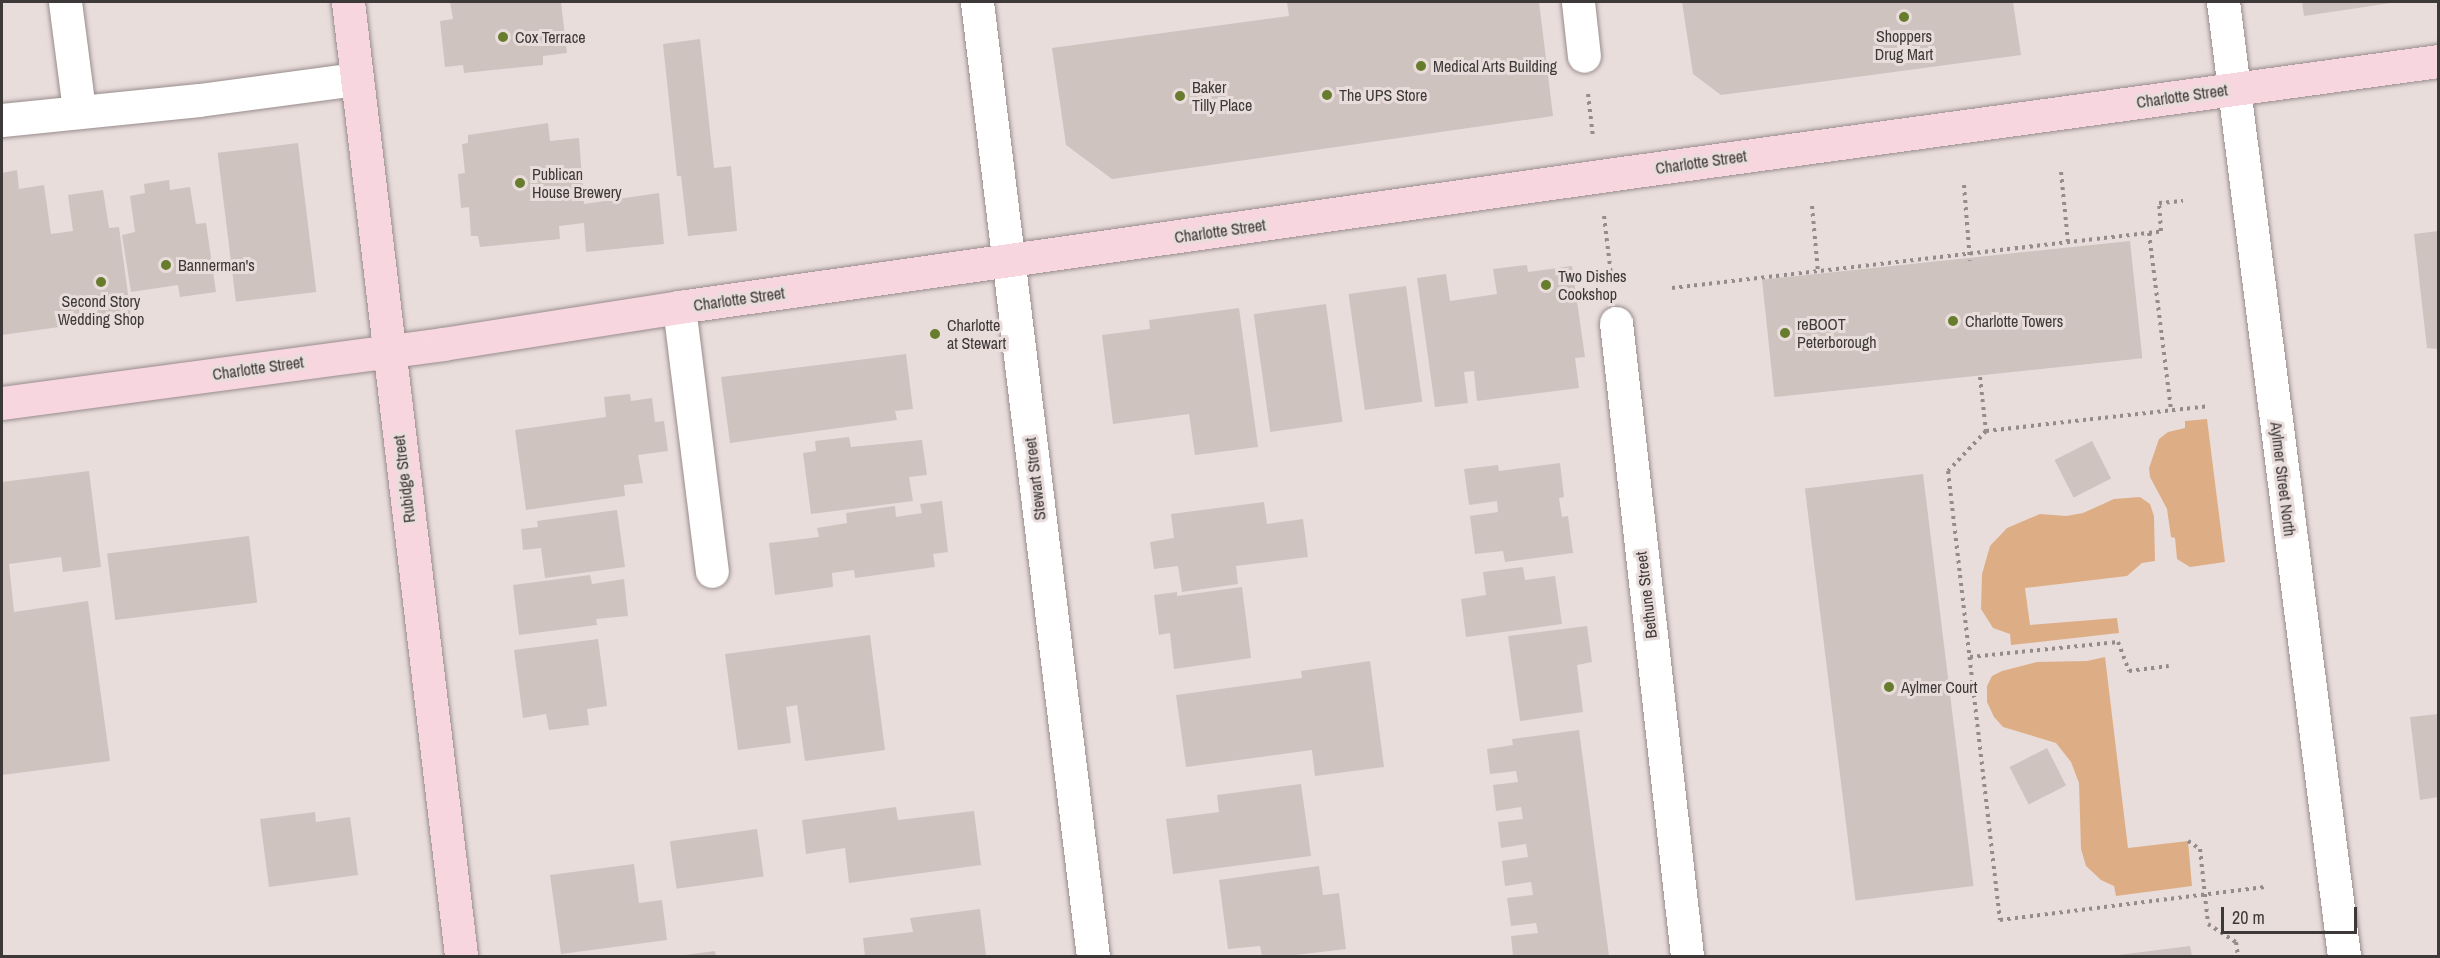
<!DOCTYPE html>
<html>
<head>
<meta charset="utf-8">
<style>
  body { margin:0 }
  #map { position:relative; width:2440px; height:958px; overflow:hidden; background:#e9dddc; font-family:"Archivo Narrow",sans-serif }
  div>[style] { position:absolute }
  .green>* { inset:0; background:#ddae86 }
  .building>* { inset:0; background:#cec3bf; transform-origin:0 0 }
  .path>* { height:4px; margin-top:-2px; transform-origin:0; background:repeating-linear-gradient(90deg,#948c8b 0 3px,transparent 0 7.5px) }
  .roads { filter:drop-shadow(0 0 2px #988c8c) drop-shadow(0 0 2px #988c8c) }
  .minor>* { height:33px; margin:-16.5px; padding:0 16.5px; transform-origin:16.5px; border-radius:16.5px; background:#fff }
  .major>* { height:33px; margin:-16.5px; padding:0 16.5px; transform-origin:16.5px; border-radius:16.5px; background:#f8d6df }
  .dots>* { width:16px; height:16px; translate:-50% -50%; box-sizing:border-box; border:3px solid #e9dddc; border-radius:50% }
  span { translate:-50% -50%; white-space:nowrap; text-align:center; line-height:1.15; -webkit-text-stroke:6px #e9dddc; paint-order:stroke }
  .poi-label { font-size:16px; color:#3d3938 }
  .left { translate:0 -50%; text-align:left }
  .street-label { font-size:16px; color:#3d3938 }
  .frame { position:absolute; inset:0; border:3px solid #3d3938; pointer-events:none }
  .scale { position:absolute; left:2221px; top:907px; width:136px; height:27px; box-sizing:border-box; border:3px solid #3d3938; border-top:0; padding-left:8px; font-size:18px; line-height:21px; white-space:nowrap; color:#3d3938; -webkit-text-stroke:4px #e9dddc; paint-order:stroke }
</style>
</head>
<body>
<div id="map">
  <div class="green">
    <i style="clip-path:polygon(2207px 419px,2225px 562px,2190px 567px,2177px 559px,2175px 538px,2171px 537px,2167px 509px,2150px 477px,2149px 468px,2159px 439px,2168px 432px,2185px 428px,2185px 421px)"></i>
    <i style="clip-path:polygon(2140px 497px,2150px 504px,2154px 516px,2155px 561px,2142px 563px,2127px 576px,2025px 588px,2030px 625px,2117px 618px,2119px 633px,2011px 645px,2010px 634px,1993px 628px,1981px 609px,1982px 574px,1990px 546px,2007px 528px,2040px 514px,2066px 516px,2083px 513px,2114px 499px)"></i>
    <i style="clip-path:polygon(2105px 657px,2128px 848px,2188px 841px,2192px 886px,2116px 896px,2114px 886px,2101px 880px,2086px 866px,2081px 849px,2079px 783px,2071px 762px,2056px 743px,2003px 727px,1994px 717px,1987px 702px,1987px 686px,1992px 676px,2002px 671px,2037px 662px,2087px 661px)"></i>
  </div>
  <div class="building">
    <i style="clip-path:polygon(450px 2px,561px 2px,567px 53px,543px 56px,543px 65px,464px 73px,463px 65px,445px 67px,440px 21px,453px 19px)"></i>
    <i style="clip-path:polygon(1287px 2px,1539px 2px,1553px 116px,1112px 179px,1066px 145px,1052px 48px,1289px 16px)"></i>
    <i style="clip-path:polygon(1682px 2px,2013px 2px,2021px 55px,1721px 95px,1693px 74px)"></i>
    <i style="clip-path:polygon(2302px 2px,2391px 2px,2391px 3px,2304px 16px)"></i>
    <i style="clip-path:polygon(700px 39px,714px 168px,731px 166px,737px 231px,688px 236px,681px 176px,677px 176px,663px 44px)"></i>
    <i style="clip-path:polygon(548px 123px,550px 141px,579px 138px,584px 204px,659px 193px,664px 244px,586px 252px,584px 223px,559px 226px,560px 239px,480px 247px,478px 236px,471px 236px,469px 207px,461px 208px,458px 174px,465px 173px,462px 144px,468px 143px,468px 135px)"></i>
    <i style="left:298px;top:143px;width:150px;height:81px;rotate:83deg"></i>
    <i style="clip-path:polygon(17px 170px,19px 189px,44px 185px,51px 234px,73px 231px,68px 195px,103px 190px,109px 228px,119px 227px,131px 317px,2px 335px,2px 173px)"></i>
    <i style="clip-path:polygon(169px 180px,170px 190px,190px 187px,196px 224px,206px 223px,216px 292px,180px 297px,178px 285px,131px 292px,122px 235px,135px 232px,130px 196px,145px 193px,144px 184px)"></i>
    <i style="clip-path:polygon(2438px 231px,2438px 349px,2427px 348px,2414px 234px)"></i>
    <i style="left:2130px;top:241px;width:118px;height:370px;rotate:84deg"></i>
    <i style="clip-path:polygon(1527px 265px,1528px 272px,1572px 266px,1585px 357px,1575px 358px,1579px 388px,1477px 401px,1474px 371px,1464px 372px,1468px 403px,1435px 407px,1417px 278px,1446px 274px,1450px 301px,1497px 294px,1493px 269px)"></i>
    <i style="left:1406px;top:286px;width:117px;height:58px;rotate:82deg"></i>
    <i style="left:1326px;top:304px;width:119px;height:73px;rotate:82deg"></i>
    <i style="clip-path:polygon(1239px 308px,1258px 447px,1195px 455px,1189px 414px,1113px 424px,1102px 335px,1150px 329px,1149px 320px)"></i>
    <i style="clip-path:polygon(906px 354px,913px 409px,895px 411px,897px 420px,730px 443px,721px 377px)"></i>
    <i style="clip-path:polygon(630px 394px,631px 401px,652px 398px,655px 422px,664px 421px,668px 451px,638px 455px,643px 483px,624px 485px,625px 496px,526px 510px,515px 430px,606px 417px,604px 397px)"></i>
    <i style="clip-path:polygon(849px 437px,851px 447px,922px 440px,927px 475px,909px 477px,913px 501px,811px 514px,803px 453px,816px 451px,815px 441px)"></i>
    <i style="left:2092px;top:441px;width:42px;height:42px;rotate:63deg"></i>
    <i style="clip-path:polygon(1560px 463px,1564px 497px,1559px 498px,1562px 517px,1568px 516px,1573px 553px,1505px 562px,1503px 551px,1475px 554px,1470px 516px,1498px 512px,1497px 501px,1469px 505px,1464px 469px,1498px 465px,1499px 471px)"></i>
    <i style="clip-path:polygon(89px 471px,101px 567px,63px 572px,61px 557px,9px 564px,14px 612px,88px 601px,110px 761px,2px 775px,2px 482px)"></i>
    <i style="left:1923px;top:474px;width:415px;height:119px;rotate:83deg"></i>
    <i style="clip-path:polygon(942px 501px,948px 552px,933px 554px,935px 567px,855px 578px,854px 570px,832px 573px,833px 587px,775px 595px,769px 543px,819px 537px,817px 528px,847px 523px,846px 513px,895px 506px,896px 517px,922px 513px,920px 504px)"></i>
    <i style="clip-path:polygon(1264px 502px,1267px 524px,1303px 519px,1308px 557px,1236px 566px,1238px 584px,1182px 592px,1178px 566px,1154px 569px,1150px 542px,1174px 538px,1171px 514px)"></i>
    <i style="clip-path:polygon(617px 510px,625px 567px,545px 578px,541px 548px,523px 550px,521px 529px,538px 527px,537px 521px)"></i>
    <i style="left:249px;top:536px;width:67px;height:143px;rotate:83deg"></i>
    <i style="clip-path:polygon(1523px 567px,1525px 580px,1555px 576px,1562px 624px,1466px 637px,1461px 599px,1486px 595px,1483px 572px)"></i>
    <i style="clip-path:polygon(590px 575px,592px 584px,624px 579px,628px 616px,596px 619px,597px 625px,519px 635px,513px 585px)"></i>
    <i style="clip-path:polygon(1242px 587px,1251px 658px,1174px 669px,1170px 633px,1159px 635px,1154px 595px,1177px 592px,1177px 596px)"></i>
    <i style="clip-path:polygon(1587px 626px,1592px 662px,1577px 665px,1583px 712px,1520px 721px,1508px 636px)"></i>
    <i style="clip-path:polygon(870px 635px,885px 750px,805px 761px,797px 705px,786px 707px,791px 743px,738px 750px,725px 654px)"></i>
    <i style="clip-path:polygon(598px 639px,607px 706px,587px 709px,589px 725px,549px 730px,546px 714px,523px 718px,514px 650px)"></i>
    <i style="clip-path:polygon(1370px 661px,1384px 767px,1315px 776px,1312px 750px,1186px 767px,1176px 695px,1302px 678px,1301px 671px)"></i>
    <i style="clip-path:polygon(2438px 714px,2438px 797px,2420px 800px,2410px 717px)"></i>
    <i style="clip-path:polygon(1579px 730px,1609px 956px,1513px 956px,1511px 936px,1538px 933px,1536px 923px,1511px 926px,1507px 898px,1533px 895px,1531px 882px,1505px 886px,1502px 861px,1528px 857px,1526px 844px,1501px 848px,1498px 822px,1523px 819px,1521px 807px,1496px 811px,1493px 785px,1518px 782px,1516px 771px,1490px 774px,1487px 749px,1513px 745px,1512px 739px)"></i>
    <i style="left:2047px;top:748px;width:42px;height:42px;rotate:63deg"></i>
    <i style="clip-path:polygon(1301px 784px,1311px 856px,1173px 874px,1166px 819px,1219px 812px,1217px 795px)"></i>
    <i style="clip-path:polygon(896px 807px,898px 820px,974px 811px,981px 865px,849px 883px,845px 848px,806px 854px,802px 820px)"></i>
    <i style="clip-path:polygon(315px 812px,316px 822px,350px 817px,358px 875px,269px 887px,260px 819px)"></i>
    <i style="left:757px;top:829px;width:48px;height:88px;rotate:82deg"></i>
    <i style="clip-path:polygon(634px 864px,639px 903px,662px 900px,667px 940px,561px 954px,550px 875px)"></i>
    <i style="clip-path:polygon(1319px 866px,1323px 895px,1339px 893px,1346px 949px,1287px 956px,1262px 956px,1260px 946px,1228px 949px,1219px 880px)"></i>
    <i style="clip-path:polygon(980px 909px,986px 956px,865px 956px,863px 938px,913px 932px,910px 918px)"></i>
    <i style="clip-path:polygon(2190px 946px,2192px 956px,2118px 956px,2118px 955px)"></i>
    <i style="clip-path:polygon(715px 951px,716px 956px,685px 956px,685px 955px)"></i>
  </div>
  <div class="path">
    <i style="left:1588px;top:94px;width:43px;rotate:83.4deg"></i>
    <i style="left:2061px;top:172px;width:70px;rotate:84.3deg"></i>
    <i style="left:1964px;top:185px;width:76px;rotate:85.5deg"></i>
    <i style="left:1812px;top:206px;width:66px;rotate:84.8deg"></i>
    <i style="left:1604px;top:216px;width:67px;rotate:83.2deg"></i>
    <i style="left:2149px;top:233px;width:177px;rotate:82.9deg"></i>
    <i style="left:1672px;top:288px;width:492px;rotate:-6.6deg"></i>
    <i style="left:2161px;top:231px;width:28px;rotate:-94deg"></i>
    <i style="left:2159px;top:203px;width:24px;rotate:-5deg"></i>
    <i style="left:1980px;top:377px;width:54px;rotate:83.7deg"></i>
    <i style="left:1986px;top:431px;width:55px;rotate:133.5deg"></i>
    <i style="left:1948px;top:471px;width:452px;rotate:83.4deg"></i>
    <i style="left:2000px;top:920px;width:267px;rotate:-7.1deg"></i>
    <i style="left:1986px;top:431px;width:223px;rotate:-6.4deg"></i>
    <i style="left:1970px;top:657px;width:149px;rotate:-5.8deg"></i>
    <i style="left:2118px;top:642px;width:31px;rotate:69deg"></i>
    <i style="left:2129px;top:671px;width:40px;rotate:-7.1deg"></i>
    <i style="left:2188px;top:841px;width:14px;rotate:34deg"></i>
    <i style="left:2200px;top:849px;width:75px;rotate:83.9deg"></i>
    <i style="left:2208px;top:924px;width:33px;rotate:33deg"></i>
    <i style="left:2236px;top:942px;width:14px;rotate:82deg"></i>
  </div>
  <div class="roads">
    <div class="minor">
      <i style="left:65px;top:2px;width:109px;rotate:82.6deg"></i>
      <i style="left:977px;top:2px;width:961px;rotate:83.07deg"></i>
      <i style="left:1578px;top:2px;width:54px;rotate:83.7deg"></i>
      <i style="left:2223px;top:2px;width:962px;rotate:82.77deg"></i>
      <i style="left:2px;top:120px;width:198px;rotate:-5.8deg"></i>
      <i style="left:199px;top:100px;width:159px;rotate:-7.6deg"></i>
      <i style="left:679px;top:307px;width:266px;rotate:82.9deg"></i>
      <i style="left:1616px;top:323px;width:637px;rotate:83.6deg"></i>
    </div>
    <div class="major">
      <i style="left:348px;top:2px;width:961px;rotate:83.24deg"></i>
      <i style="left:2px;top:403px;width:445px;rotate:-7.6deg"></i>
      <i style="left:443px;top:344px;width:239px;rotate:-8.9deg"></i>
      <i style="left:679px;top:307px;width:960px;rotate:-8.09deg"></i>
      <i style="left:1629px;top:172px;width:817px;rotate:-7.81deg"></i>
    </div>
  </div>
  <div class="dots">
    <i style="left:1904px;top:17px;background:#687c2d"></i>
    <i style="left:503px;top:37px;background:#687c2d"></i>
    <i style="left:1421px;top:66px;background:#687c2d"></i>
    <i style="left:1327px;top:95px;background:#687c2d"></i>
    <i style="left:1180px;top:96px;background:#687c2d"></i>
    <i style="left:520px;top:183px;background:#687c2d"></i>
    <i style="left:166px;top:265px;background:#687c2d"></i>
    <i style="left:101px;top:282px;background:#687c2d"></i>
    <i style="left:1546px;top:285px;background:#687c2d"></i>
    <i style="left:1953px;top:321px;background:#687c2d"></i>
    <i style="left:1785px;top:333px;background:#687c2d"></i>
    <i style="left:935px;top:334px;background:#687c2d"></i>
    <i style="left:1889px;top:687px;background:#687c2d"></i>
  </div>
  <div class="poi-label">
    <span style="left:1904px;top:45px">Shoppers<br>Drug Mart</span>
    <span class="left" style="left:515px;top:37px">Cox Terrace</span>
    <span class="left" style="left:1433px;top:66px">Medical Arts Building</span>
    <span class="left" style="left:1192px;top:96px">Baker<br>Tilly Place</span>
    <span class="left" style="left:1339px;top:95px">The UPS Store</span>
    <span class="left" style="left:532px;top:183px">Publican<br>House Brewery</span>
    <span class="left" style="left:178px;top:265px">Bannerman's</span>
    <span class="left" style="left:1558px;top:285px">Two Dishes<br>Cookshop</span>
    <span style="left:101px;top:310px">Second Story<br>Wedding Shop</span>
    <span class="left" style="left:1965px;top:321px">Charlotte Towers</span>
    <span class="left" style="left:1797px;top:333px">reBOOT<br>Peterborough</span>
    <span class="left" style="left:947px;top:334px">Charlotte<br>at Stewart</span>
    <span class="left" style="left:1901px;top:687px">Aylmer Court</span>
  </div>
  <div class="street-label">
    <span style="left:2182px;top:96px;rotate:-8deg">Charlotte Street</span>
    <span style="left:1701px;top:162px;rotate:-8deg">Charlotte Street</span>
    <span style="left:1220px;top:231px;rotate:-8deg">Charlotte Street</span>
    <span style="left:739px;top:299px;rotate:-8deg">Charlotte Street</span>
    <span style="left:258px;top:368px;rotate:-8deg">Charlotte Street</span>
    <span style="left:404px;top:479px;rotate:-97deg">Rubidge Street</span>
    <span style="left:1035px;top:479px;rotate:-97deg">Stewart Street</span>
    <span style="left:2283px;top:479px;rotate:83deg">Aylmer Street North</span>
    <span style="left:1646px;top:595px;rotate:-97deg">Bethune Street</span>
  </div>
  <div class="frame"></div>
  <div class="scale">20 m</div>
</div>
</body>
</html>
